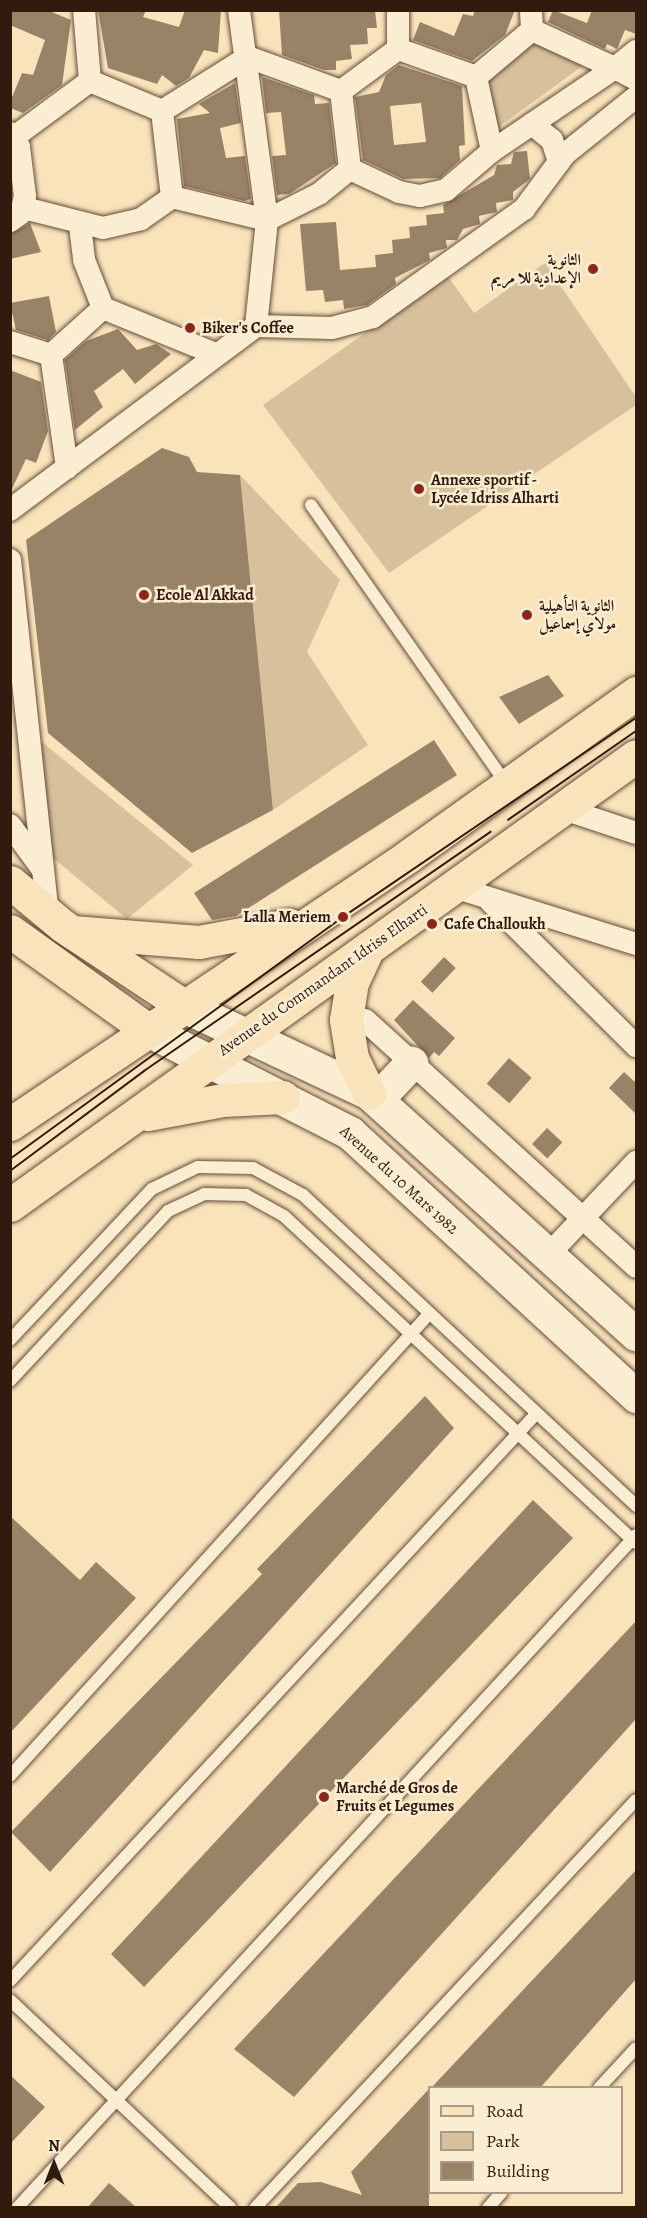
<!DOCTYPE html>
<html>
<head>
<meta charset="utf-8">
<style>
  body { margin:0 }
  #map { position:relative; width:647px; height:2218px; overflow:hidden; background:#f9e3ba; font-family:Alegreya,Amiri,serif }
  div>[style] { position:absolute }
  .green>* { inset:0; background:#d7c19d }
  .building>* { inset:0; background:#998367; transform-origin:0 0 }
  .roads { filter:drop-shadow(0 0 2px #634c39) drop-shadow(0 0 2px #634c39) }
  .lane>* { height:12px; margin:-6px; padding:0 6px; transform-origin:6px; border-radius:6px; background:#fbedd2 }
  .street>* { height:22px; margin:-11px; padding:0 11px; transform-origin:11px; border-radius:11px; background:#fbedd2 }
  .secondary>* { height:33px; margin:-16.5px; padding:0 16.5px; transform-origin:16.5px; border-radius:16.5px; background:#fbedd2 }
  .primary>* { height:33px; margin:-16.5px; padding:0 16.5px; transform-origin:16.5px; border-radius:16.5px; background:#f9e3ba }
  .tram>* { height:1.5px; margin:-0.75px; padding:0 0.75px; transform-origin:0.75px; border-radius:0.75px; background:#311a0e }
  .dots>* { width:16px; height:16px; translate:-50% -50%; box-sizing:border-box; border:3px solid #fbedd2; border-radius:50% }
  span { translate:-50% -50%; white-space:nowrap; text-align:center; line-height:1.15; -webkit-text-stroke:5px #fbedd2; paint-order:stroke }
  .poi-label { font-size:16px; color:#311a0e; font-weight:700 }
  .right { translate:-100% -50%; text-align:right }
  .left { translate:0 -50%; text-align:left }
  .street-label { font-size:16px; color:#311a0e }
  .frame { position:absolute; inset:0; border:12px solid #311a0e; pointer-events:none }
  .legend { position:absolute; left:428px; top:2086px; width:195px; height:108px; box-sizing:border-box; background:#fbedd2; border:2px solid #aa9984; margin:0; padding:8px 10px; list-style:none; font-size:18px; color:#311a0e }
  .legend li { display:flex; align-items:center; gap:12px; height:30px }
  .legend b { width:30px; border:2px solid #aa9984 }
  .north { position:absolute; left:24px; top:2134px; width:60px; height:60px; -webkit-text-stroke:4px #fbedd2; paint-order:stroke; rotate:0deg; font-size:16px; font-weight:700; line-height:24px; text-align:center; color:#311a0e }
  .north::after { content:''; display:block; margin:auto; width:21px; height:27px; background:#311a0e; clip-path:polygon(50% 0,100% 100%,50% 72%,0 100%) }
</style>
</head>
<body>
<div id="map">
  <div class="green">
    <i style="clip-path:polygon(539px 36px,588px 62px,496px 129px,488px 74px)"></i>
    <i style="clip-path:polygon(545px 263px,636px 397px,636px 405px,389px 573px,263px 405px,447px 275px,474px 313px)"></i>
    <i style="clip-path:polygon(240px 475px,340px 580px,307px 652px,368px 745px,273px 810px)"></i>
    <i style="clip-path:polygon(37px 738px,193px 865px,127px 919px,52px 857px)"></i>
  </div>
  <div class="building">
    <i style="clip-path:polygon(10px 10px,47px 10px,71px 20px,62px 85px,23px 113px,10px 108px,10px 102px,22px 73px,33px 75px,45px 40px,10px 25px)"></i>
    <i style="clip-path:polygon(98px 10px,146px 10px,143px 17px,179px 27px,185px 10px,221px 10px,218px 53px,204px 50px,189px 78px,176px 86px,162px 75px,157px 84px,108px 68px)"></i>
    <i style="clip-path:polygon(279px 10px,375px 10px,377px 28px,367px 28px,368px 44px,350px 45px,352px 59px,336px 61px,336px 70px,324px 70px,282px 55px)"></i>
    <i style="clip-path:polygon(475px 10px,515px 10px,505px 35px,472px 61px,413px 40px,420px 22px,454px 36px,463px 14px,473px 16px)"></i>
    <i style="clip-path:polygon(553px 10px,587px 23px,592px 10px,636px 10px,636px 34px,625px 30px,617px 49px,607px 44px,605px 49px,548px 22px)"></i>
    <i style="clip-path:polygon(evenodd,399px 65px,462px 86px,465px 145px,459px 146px,460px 160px,440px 178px,403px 179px,363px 160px,355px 97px,379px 92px,386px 75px,399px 65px,421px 103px,426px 142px,394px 145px,390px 106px,421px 103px)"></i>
    <i style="clip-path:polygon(262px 77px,314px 95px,315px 104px,329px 103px,336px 163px,289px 194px,277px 195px,272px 156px,286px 155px,281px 112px,266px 113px)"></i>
    <i style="clip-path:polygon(235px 83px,241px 123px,220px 128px,226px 158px,245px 156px,251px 199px,245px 201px,184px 186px,177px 119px,210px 113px,199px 104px)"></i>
    <i style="clip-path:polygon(527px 151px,530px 179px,513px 192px,513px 200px,496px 203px,497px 212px,479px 216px,480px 224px,463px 229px,457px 240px,446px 240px,447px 248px,429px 253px,430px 260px,395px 278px,396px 284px,367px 305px,344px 309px,343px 300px,325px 302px,323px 290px,306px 291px,300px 224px,336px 222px,340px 270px,376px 267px,375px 255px,393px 253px,392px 240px,410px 238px,409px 227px,427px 225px,426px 215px,444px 213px,443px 205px,494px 175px,497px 165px,511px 164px,514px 152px)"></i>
    <i style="clip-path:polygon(30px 223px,41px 252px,10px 259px,10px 234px)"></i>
    <i style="clip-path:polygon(49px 296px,56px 332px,48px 340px,16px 330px,10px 303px)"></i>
    <i style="clip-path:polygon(118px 329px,137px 350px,156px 344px,171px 354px,135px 384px,123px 369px,94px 391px,103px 407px,75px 430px,65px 360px,86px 341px)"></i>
    <i style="clip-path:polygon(10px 370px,41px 382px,48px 431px,36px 463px,26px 459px,10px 493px)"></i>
    <i style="clip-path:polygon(162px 448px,189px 457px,197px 472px,240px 475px,273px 810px,192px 853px,48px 733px,26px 540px)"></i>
    <i style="clip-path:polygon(548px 675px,564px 696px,519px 724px,499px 697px)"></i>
    <i style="clip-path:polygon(434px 740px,457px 775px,236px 916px,212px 920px,194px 893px)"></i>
    <i style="left:444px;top:957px;width:16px;height:34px;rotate:43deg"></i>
    <i style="clip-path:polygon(413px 1000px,455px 1038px,439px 1056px,434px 1052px,429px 1058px,394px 1020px)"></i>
    <i style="left:509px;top:1058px;width:30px;height:34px;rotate:41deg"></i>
    <i style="clip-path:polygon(624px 1072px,636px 1083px,636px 1114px,609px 1088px)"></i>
    <i style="left:547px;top:1128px;width:21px;height:22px;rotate:43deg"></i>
    <i style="clip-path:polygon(425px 1396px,454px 1428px,50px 1872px,11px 1832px,262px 1574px,257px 1569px)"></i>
    <i style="clip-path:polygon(533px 1500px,573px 1538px,144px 1987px,111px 1954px)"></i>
    <i style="clip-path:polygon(10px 1516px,80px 1580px,96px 1562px,136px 1598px,10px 1733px)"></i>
    <i style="clip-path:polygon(636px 1621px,636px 1719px,294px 2097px,234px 2049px)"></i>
    <i style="clip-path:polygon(636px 1870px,636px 1979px,540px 2088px,431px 2088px)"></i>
    <i style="clip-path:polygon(10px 2075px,45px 2107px,10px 2144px)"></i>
    <i style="clip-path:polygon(429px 2089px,429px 2208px,275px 2208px,298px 2183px,321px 2182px,362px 2195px,351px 2172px)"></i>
    <i style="clip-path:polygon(109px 2183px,137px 2208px,87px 2208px)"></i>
  </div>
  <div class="roads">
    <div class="lane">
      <i style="left:311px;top:505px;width:340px;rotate:55deg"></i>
      <i style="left:10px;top:1340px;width:207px;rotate:-46.8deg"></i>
      <i style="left:152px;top:1189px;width:51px;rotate:-25.6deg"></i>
      <i style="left:198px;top:1167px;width:55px;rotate:1deg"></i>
      <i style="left:253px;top:1168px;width:57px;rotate:28.4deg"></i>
      <i style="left:303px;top:1195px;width:456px;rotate:43deg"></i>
      <i style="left:10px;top:1381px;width:232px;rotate:-47.1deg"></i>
      <i style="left:168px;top:1211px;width:40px;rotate:-25deg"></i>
      <i style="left:204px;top:1194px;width:42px;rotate:1.4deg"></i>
      <i style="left:246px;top:1195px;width:43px;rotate:28.9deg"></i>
      <i style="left:284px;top:1216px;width:480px;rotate:42.9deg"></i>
      <i style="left:10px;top:1776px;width:622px;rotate:-47.8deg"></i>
      <i style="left:10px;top:1981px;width:773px;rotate:-47.15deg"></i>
      <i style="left:10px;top:2000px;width:303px;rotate:43.3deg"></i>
      <i style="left:599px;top:2088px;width:54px;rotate:-47.2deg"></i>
      <i style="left:17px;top:2208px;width:914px;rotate:-47.39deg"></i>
      <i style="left:255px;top:2208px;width:558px;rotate:-46.96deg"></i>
      <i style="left:488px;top:2208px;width:21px;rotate:-49deg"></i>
    </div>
    <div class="street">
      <i style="left:239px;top:10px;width:212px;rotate:82.4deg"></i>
      <i style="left:267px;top:220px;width:107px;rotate:95.9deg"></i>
      <i style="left:532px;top:30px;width:91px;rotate:24.6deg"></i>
      <i style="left:615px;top:68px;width:27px;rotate:-39deg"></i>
      <i style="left:398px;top:49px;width:83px;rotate:19.7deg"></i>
      <i style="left:90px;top:81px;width:78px;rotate:22.6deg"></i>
      <i style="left:162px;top:111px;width:102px;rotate:-32.1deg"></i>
      <i style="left:248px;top:57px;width:99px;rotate:20.1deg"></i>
      <i style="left:341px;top:91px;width:71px;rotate:-36.4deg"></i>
      <i style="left:398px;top:49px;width:39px;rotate:-90deg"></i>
      <i style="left:341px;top:91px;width:79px;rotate:83.4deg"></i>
      <i style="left:162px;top:111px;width:87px;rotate:83.4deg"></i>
      <i style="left:532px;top:124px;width:26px;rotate:39deg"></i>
      <i style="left:552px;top:140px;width:23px;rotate:72deg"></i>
      <i style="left:10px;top:133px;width:17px;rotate:57deg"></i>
      <i style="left:19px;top:147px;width:49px;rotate:83deg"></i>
      <i style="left:25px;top:196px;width:17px;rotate:103deg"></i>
      <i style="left:21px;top:213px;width:14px;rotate:144deg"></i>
      <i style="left:10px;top:140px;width:99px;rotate:-36.4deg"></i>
      <i style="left:90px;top:81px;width:71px;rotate:-94.8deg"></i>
      <i style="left:492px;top:151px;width:76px;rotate:-102.2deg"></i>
      <i style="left:476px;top:77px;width:73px;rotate:-40deg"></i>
      <i style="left:532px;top:30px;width:20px;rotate:-93deg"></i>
      <i style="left:350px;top:169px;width:54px;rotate:25.1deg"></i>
      <i style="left:399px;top:192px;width:21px;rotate:11deg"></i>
      <i style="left:420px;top:196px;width:27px;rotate:-13deg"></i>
      <i style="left:446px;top:190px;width:60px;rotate:-40.3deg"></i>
      <i style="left:492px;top:151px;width:148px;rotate:-34deg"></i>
      <i style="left:615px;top:68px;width:24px;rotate:28deg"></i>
      <i style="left:24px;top:208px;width:81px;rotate:14.2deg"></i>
      <i style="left:103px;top:228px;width:39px;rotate:-13deg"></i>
      <i style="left:141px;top:219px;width:38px;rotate:-35deg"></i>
      <i style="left:172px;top:197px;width:98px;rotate:13.6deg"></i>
      <i style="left:267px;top:220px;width:58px;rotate:-26.6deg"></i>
      <i style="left:319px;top:194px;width:40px;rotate:-39deg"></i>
      <i style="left:80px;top:226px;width:34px;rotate:83deg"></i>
      <i style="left:84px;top:260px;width:52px;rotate:68.4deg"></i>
      <i style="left:103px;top:308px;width:122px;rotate:22.2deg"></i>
      <i style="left:10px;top:342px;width:43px;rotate:17.6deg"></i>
      <i style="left:51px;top:355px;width:114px;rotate:81.9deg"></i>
      <i style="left:51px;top:355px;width:70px;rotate:-42.1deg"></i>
      <i style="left:10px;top:510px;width:307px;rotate:-36.8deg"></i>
      <i style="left:256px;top:326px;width:76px;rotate:1.5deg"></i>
      <i style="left:332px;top:328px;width:42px;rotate:-15deg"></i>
      <i style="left:373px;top:317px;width:186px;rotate:-35.6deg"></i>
      <i style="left:524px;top:209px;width:69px;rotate:-53.3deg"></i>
      <i style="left:565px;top:154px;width:91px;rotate:-38.8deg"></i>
      <i style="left:10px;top:560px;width:357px;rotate:83.9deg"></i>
      <i style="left:564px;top:809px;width:76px;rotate:18.4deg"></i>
      <i style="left:10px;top:825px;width:56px;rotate:53.7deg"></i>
      <i style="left:454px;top:887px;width:191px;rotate:17.4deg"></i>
      <i style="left:490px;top:901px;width:206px;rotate:44.8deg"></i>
      <i style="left:365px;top:1020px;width:367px;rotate:42.3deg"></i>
      <i style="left:549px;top:1254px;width:127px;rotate:-46.6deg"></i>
    </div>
    <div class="secondary">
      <i style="left:184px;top:1006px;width:204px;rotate:25.2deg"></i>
      <i style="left:369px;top:1093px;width:360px;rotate:42.1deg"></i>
      <i style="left:148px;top:1030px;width:227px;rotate:27deg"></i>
      <i style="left:350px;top:1133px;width:389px;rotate:42.6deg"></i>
      <i style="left:377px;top:1099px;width:50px;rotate:-46.6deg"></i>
    </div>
    <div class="primary">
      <i style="left:10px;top:882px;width:69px;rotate:39.7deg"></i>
      <i style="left:63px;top:926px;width:145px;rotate:33.5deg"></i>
      <i style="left:10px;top:931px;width:170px;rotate:35.7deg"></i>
      <i style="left:72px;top:932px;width:127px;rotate:4.5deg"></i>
      <i style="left:199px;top:942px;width:92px;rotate:-10.7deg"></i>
      <i style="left:368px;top:948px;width:38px;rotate:115deg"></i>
      <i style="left:352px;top:982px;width:38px;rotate:99deg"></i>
      <i style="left:346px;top:1020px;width:38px;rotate:81deg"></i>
      <i style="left:352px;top:1058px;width:39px;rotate:64deg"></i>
      <i style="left:148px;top:1114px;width:76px;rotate:-10.6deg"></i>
      <i style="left:223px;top:1100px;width:60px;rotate:-2.9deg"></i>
      <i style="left:10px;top:1124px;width:478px;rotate:-33.9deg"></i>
      <i style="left:407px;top:857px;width:282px;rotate:-35.6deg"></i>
      <i style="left:10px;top:1205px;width:770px;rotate:-35.65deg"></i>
    </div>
  </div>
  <div class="tram">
    <i style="left:508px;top:820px;width:156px;rotate:-34.8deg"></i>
    <i style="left:10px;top:1159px;width:412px;rotate:-36deg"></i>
    <i style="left:343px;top:917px;width:354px;rotate:-34.2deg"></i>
    <i style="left:10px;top:1171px;width:167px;rotate:-36.7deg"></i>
    <i style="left:144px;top:1071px;width:421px;rotate:-34.6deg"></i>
  </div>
  <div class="dots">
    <i style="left:593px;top:269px;background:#8f2418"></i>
    <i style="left:190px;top:328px;background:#8f2418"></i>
    <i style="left:419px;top:489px;background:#8f2418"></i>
    <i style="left:144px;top:595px;background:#8f2418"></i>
    <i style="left:527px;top:615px;background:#8f2418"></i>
    <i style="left:343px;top:917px;background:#8f2418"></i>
    <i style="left:432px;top:924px;background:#8f2418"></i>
    <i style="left:324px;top:1797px;background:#8f2418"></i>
  </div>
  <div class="poi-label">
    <span class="right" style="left:581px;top:269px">الثانوية<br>الإعدادية للا مريم</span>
    <span class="left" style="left:202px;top:328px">Biker's Coffee</span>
    <span class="left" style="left:431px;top:489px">Annexe sportif -<br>Lycée Idriss Alharti</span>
    <span class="left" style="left:156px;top:595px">Ecole Al Akkad</span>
    <span class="left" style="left:539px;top:615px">الثانوية التأهيلية<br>مولاي إسماعيل</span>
    <span class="right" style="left:331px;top:917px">Lalla Meriem</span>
    <span class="left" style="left:444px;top:924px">Cafe Challoukh</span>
    <span class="left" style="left:336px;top:1797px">Marché de Gros de<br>Fruits et Legumes</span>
  </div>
  <div class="street-label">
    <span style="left:323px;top:980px;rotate:-35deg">Avenue du Commandant Idriss Elharti</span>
    <span style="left:399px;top:1180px;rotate:42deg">Avenue du 10 Mars 1982</span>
  </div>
  <div class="frame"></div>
  <ul class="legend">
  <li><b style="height:8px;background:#f9e3ba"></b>Road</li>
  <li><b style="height:16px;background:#d7c19d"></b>Park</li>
  <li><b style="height:16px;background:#998367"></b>Building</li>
  </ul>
  <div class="north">N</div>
</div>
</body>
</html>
